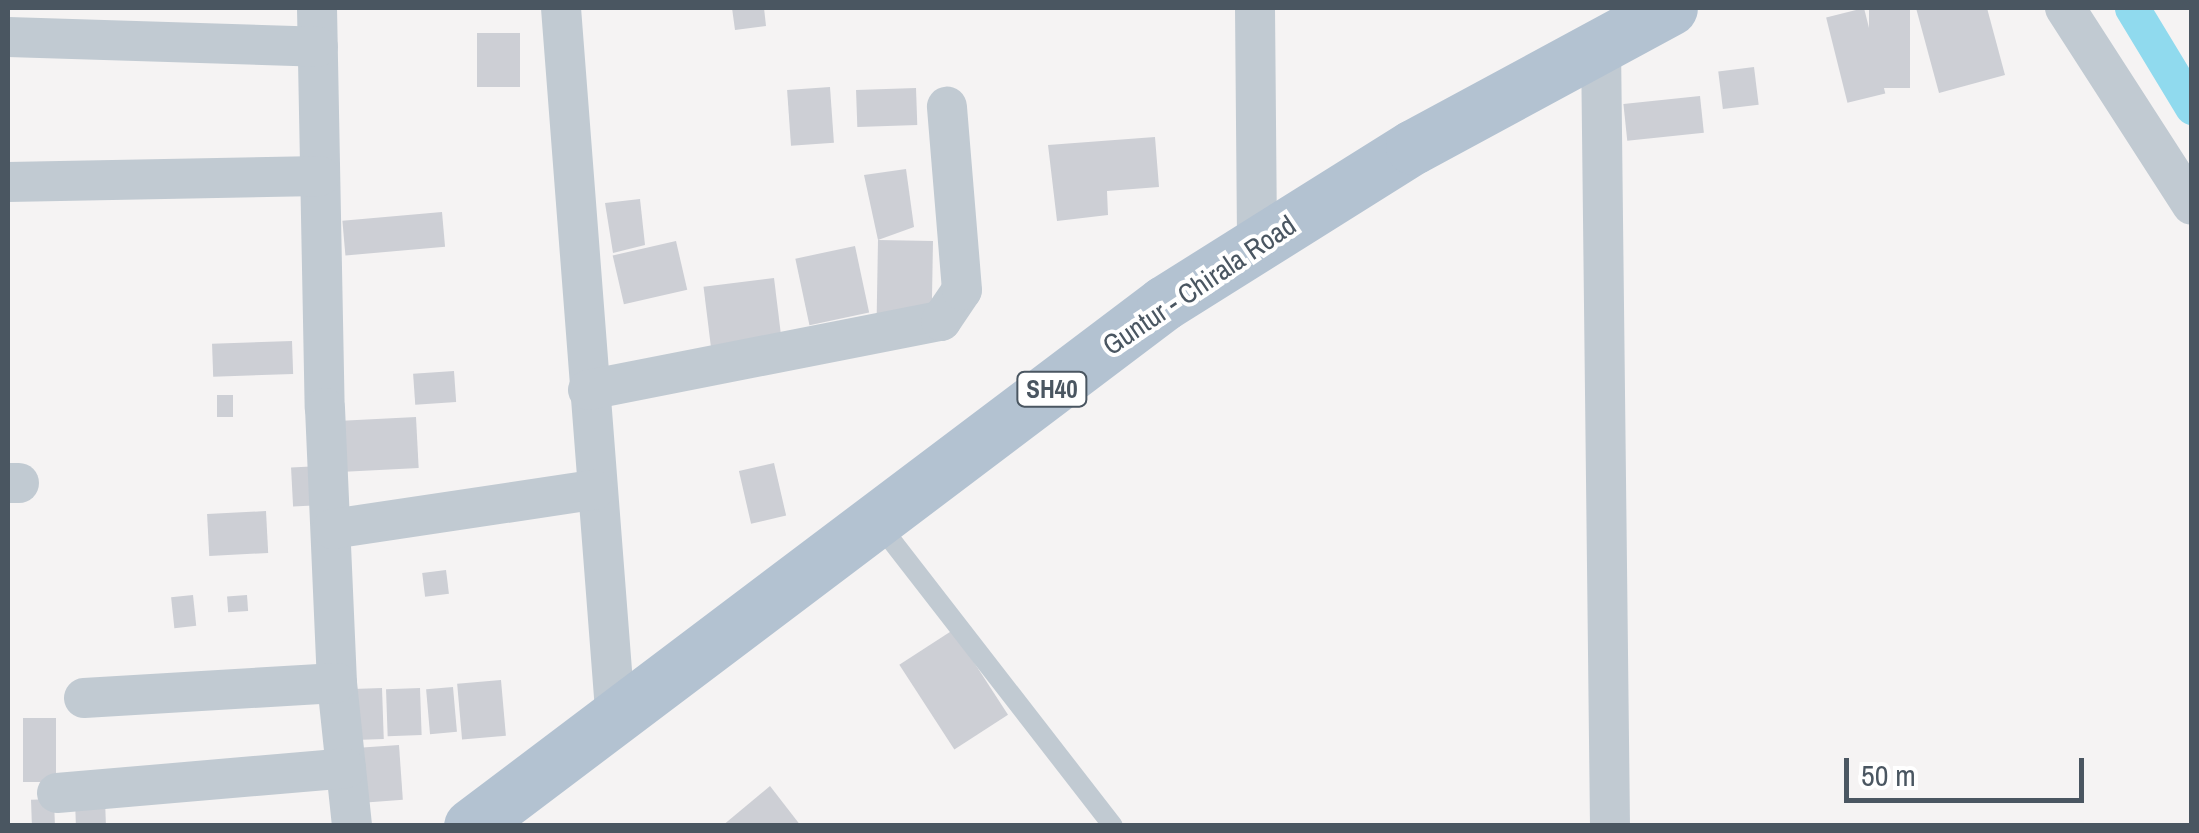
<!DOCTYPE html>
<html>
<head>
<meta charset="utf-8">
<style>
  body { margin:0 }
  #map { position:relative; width:2199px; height:833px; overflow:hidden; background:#f5f3f3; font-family:"Archivo Narrow",sans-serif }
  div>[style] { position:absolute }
  .canal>* { height:35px; margin:-17.5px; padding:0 17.5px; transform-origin:17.5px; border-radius:17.5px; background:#90daee }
  .building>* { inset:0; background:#cdcfd5; transform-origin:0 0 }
  .service>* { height:20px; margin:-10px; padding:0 10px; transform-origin:10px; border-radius:10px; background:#c1cad2 }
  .minor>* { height:40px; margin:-20px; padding:0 20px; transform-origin:20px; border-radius:20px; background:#c1cad2 }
  .primary>* { height:55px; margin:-27.5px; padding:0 27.5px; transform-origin:27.5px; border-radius:27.5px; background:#b3c2d1 }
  span { translate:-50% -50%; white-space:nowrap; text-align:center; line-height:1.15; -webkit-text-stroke:8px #fff; paint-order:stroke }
  .shield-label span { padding:2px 8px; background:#fff; border:2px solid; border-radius:8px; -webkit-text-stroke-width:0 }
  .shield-label { font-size:25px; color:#4a5661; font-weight:700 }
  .street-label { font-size:28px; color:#4a5661 }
  .frame { position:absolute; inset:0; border:10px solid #4a5661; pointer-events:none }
  .scale { position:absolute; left:1844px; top:758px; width:240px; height:45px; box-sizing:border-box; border:5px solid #4a5661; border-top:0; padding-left:12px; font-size:30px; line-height:35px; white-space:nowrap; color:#4a5661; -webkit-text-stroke:8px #fff; paint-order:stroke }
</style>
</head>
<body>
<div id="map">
  <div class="canal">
    <i style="left:2132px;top:8px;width:116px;rotate:58.8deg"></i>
  </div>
  <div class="building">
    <i style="clip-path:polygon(732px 8px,764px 8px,766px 26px,735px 30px)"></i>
    <i style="left:1864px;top:8px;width:88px;height:39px;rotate:76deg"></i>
    <i style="left:1869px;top:8px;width:41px;height:80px"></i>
    <i style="clip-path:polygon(1916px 8px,1987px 8px,2005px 75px,1939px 93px)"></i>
    <i style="left:477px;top:33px;width:43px;height:54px"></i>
    <i style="left:1754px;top:67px;width:38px;height:36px;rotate:83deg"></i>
    <i style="left:830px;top:87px;width:56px;height:43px;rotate:86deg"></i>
    <i style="left:916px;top:88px;width:37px;height:60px;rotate:88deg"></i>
    <i style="left:1700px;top:96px;width:37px;height:77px;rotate:84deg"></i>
    <i style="clip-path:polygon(1155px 137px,1159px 187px,1107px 191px,1108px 215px,1057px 221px,1048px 145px)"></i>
    <i style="clip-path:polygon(906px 169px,914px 227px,878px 240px,864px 175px)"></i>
    <i style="clip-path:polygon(640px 199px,645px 245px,613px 253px,605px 203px)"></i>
    <i style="left:442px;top:212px;width:35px;height:100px;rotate:85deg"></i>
    <i style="left:878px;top:240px;width:55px;height:76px;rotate:1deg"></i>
    <i style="left:676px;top:241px;width:50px;height:65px;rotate:77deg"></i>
    <i style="left:855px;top:246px;width:68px;height:61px;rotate:78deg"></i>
    <i style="left:774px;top:278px;width:60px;height:71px;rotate:83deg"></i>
    <i style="left:292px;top:341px;width:33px;height:80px;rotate:88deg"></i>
    <i style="left:454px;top:371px;width:31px;height:41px;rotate:86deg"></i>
    <i style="left:233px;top:395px;width:22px;height:16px;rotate:90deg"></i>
    <i style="left:416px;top:417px;width:51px;height:74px;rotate:87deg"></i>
    <i style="left:774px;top:463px;width:54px;height:36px;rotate:77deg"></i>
    <i style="left:321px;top:466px;width:39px;height:30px;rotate:87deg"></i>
    <i style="left:266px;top:511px;width:42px;height:59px;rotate:87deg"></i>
    <i style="left:446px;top:570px;width:24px;height:24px;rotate:83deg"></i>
    <i style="left:193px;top:595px;width:31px;height:22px;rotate:84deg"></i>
    <i style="left:247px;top:595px;width:16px;height:20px;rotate:86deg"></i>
    <i style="left:953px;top:630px;width:101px;height:64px;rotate:57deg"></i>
    <i style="left:501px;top:680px;width:56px;height:44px;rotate:85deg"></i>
    <i style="left:453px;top:687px;width:45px;height:27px;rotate:85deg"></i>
    <i style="left:382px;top:688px;width:51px;height:29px;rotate:88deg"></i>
    <i style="left:420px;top:688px;width:47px;height:34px;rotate:88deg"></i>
    <i style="left:23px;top:718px;width:33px;height:64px"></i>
    <i style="left:399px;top:745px;width:55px;height:40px;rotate:86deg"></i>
    <i style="clip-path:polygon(770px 786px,801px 826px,722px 826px)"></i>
    <i style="left:54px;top:799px;width:27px;height:23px;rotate:88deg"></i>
    <i style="left:105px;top:799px;width:27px;height:30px;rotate:88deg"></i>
  </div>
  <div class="service">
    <i style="left:878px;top:523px;width:383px;rotate:52.2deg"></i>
  </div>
  <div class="minor">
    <i style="left:317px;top:8px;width:400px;rotate:88.9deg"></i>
    <i style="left:325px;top:408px;width:275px;rotate:87.5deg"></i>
    <i style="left:337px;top:683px;width:144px;rotate:84deg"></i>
    <i style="left:561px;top:8px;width:716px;rotate:85.6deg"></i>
    <i style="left:1255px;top:8px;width:233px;rotate:89.5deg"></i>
    <i style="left:2065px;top:8px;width:234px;rotate:57.2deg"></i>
    <i style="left:8px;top:37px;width:310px;rotate:1.8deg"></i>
    <i style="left:1601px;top:45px;width:781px;rotate:89.34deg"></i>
    <i style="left:8px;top:182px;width:312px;rotate:-1.1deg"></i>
    <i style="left:588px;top:390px;width:360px;rotate:-11.1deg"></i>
    <i style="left:941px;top:321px;width:37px;rotate:-56deg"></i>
    <i style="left:962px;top:290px;width:184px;rotate:-94.7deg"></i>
    <i style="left:8px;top:483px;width:11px"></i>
    <i style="left:332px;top:529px;width:265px;rotate:-8.5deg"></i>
    <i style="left:84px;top:698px;width:253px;rotate:-3.4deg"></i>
    <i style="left:57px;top:793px;width:290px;rotate:-4.9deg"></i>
  </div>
  <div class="primary">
    <i style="left:471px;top:826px;width:868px;rotate:-37.04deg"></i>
    <i style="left:1164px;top:303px;width:294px;rotate:-32.1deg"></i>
    <i style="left:1413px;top:147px;width:292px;rotate:-28.4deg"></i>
  </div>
  <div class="shield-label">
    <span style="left:1052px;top:389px">SH40</span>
  </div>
  <div class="street-label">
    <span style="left:1199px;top:285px;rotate:-34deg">Guntur - Chirala Road</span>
  </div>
  <div class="frame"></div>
  <div class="scale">50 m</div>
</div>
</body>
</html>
